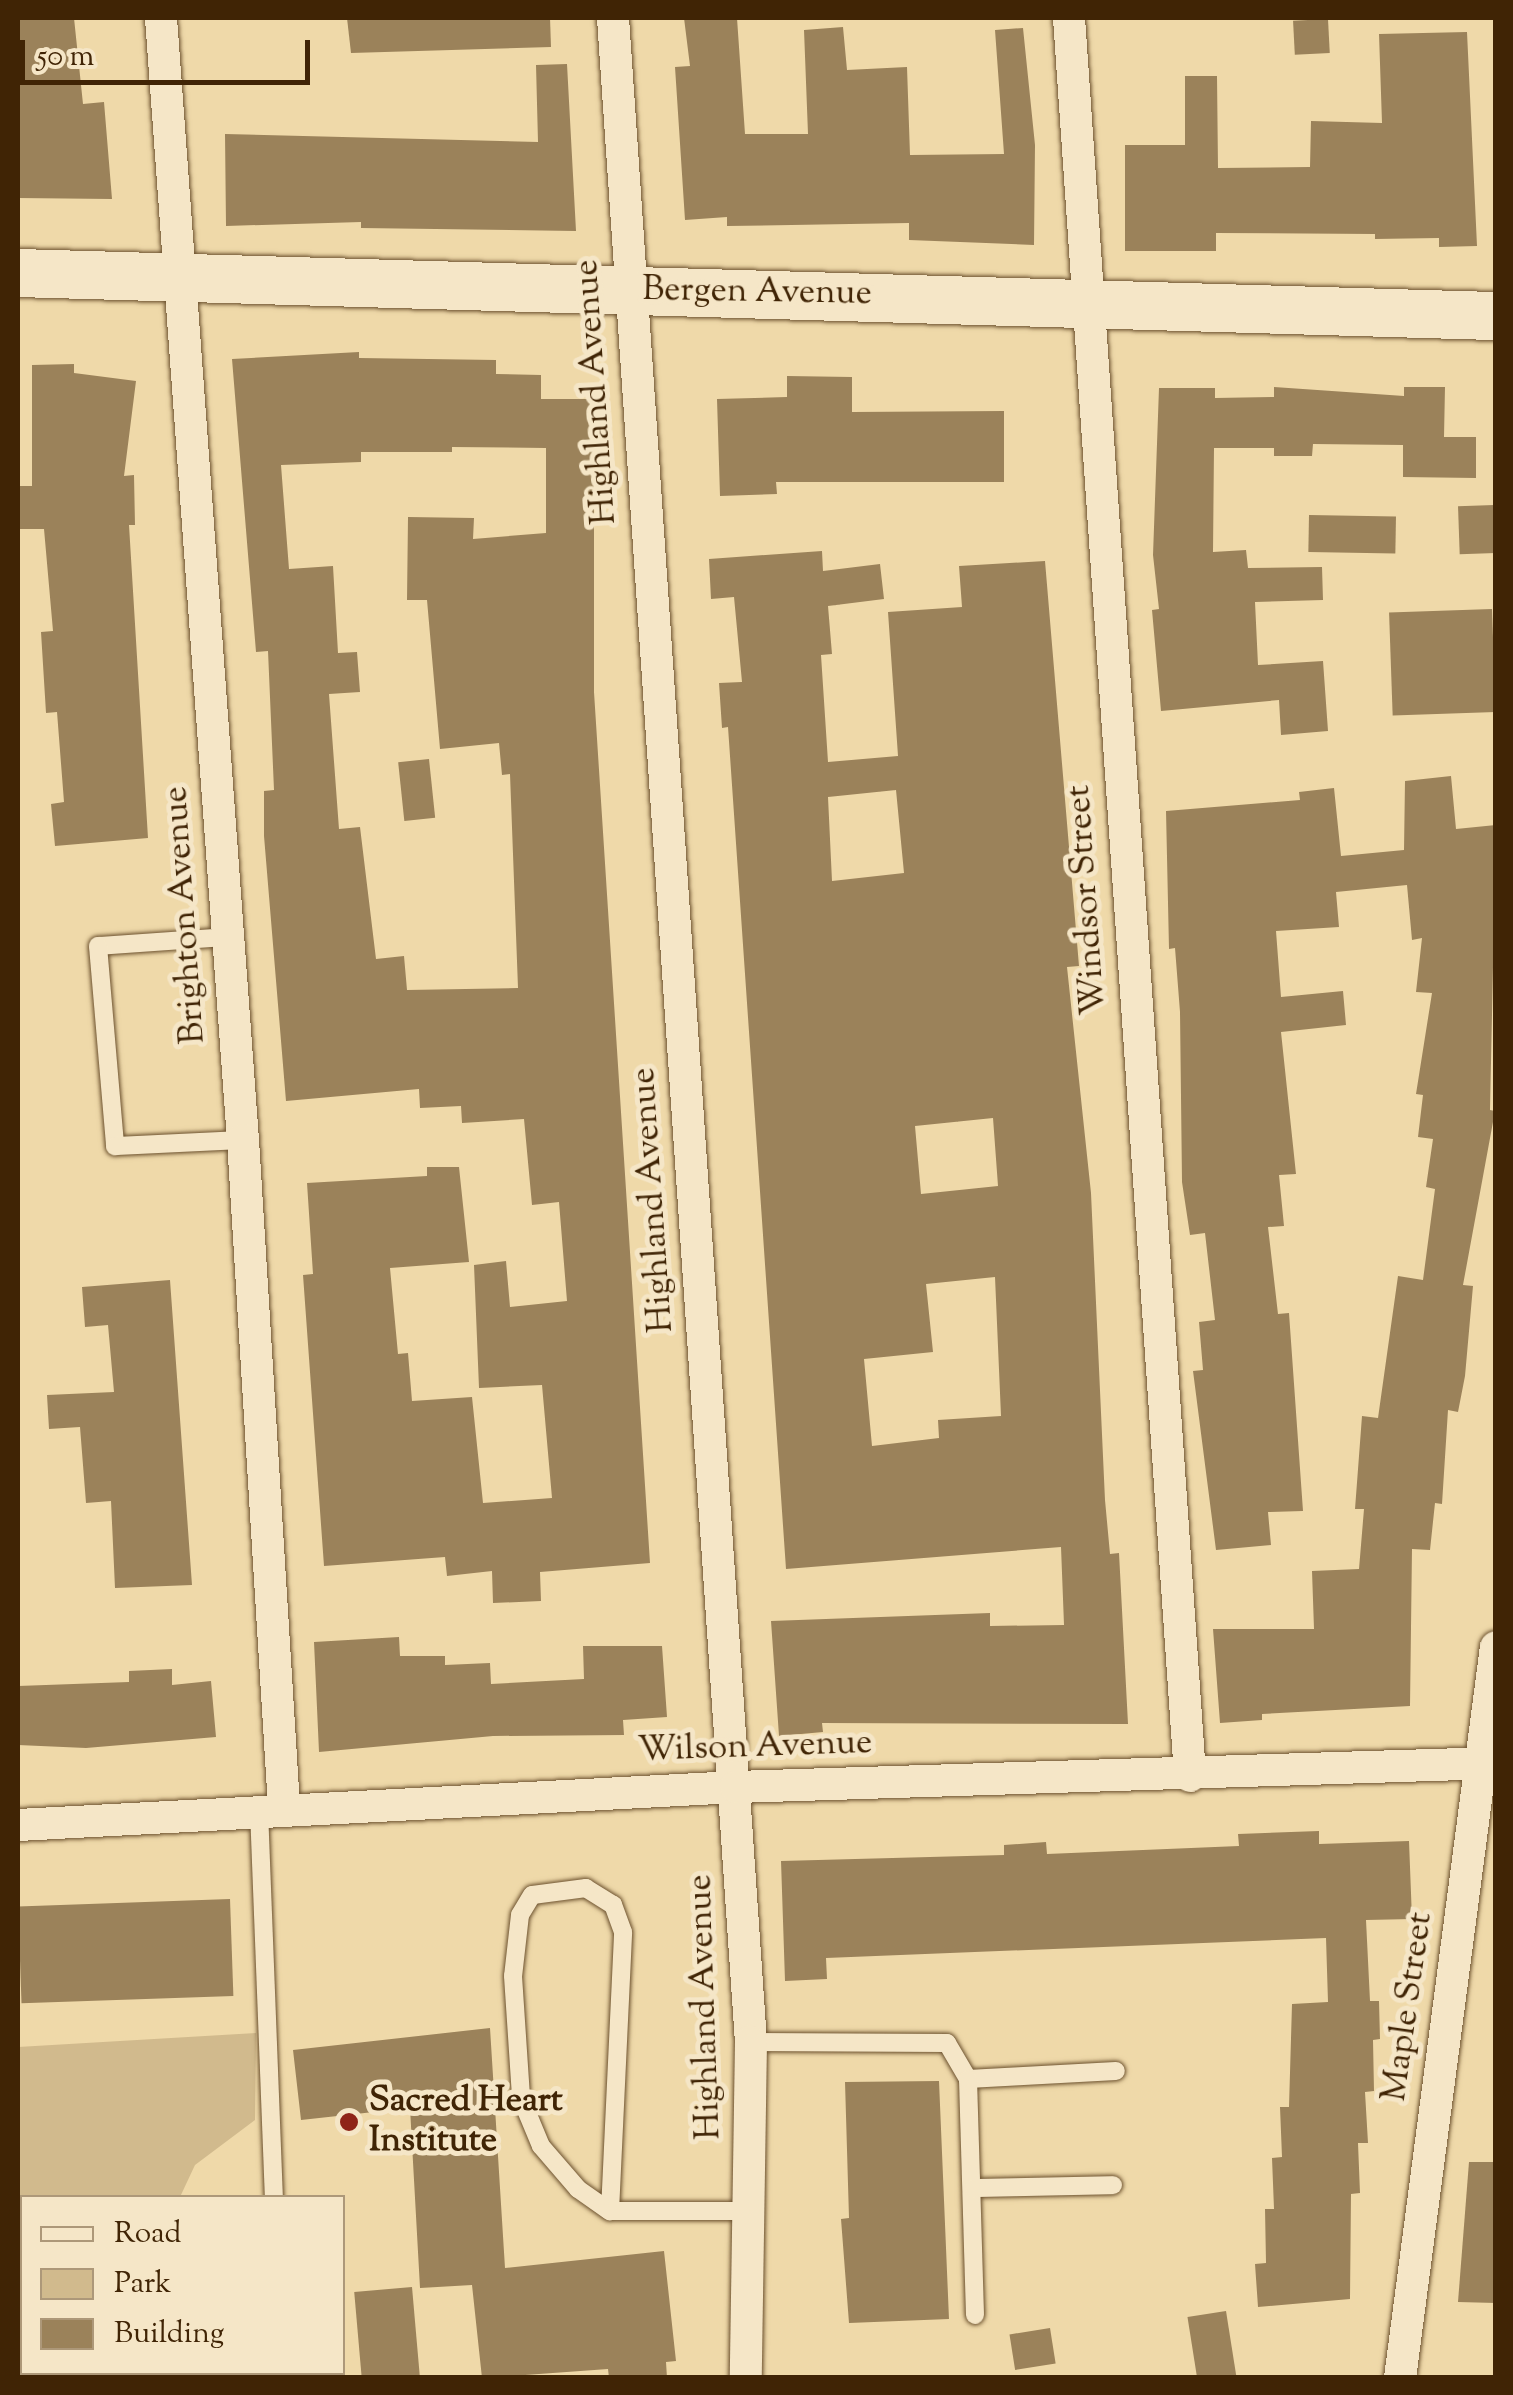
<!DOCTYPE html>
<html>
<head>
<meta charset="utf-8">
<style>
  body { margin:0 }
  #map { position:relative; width:1513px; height:2395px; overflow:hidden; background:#efd9a9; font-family:"Sorts Mill Goudy",serif }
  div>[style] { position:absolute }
  .green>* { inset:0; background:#d1ba8d }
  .building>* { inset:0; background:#9b825a; transform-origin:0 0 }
  .roads { filter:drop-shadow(0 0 2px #6c512e) drop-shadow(0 0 2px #6c512e) }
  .lane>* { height:18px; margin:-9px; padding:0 9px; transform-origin:9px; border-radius:9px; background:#f5e6c7 }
  .street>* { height:32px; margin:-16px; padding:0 16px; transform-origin:16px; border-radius:16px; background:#f5e6c7 }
  .secondary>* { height:48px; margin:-24px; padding:0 24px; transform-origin:24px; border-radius:24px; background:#f5e6c7 }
  .dots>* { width:28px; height:28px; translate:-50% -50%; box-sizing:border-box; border:5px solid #f5e6c7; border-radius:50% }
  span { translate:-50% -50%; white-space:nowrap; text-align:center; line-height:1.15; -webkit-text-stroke:10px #f5e6c7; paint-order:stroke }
  .street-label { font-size:35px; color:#402405 }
  .poi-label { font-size:35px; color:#402405; font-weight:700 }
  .left { translate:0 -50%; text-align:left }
  .frame { position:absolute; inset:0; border:20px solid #402405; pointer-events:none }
  .legend { position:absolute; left:20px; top:2195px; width:325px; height:180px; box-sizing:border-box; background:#f5e6c7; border:2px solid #ad9879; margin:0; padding:12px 18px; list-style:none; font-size:30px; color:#402405 }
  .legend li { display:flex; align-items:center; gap:20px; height:50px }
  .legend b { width:50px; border:2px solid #ad9879 }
  .scale { position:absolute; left:20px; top:40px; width:290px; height:45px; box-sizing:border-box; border:5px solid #402405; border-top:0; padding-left:12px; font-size:30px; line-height:35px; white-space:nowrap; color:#402405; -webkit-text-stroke:8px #f5e6c7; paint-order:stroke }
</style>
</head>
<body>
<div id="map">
  <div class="green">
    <i style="clip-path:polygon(256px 2033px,255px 2120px,195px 2165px,180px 2197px,22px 2198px,22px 2372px,297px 2377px,18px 2377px,18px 2047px)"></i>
  </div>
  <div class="building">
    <i style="clip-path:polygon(18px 18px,74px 18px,83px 104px,104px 102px,112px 199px,18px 198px)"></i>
    <i style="clip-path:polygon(347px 18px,550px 18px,551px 47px,351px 53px)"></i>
    <i style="clip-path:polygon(684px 18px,737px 18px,745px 134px,808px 134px,804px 30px,843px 27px,847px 70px,907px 67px,910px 155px,1004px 154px,995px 30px,1023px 28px,1035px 145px,1034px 245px,909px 240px,909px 223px,727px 226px,727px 217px,685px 220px,675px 67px,690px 66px)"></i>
    <i style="left:1328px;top:19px;width:34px;height:35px;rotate:87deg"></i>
    <i style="clip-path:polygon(1467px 32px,1477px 246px,1439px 247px,1439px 238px,1375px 239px,1375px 234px,1216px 233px,1216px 251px,1125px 251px,1125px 145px,1185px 145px,1185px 76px,1217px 76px,1218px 168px,1310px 167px,1311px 121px,1382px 123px,1379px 34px)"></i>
    <i style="clip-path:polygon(567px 64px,576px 231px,361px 228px,361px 222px,226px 226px,225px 134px,538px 142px,536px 65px)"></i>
    <i style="clip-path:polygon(evenodd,359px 352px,359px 358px,496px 360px,496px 374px,541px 375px,541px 399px,594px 399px,594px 692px,650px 1563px,540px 1572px,541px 1601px,493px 1603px,492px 1571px,447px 1576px,445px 1557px,324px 1566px,303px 1275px,313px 1274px,307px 1183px,427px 1176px,427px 1167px,459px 1167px,469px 1262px,390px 1268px,398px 1354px,408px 1353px,412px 1401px,472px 1397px,483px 1503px,552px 1498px,542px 1385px,479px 1388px,474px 1265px,506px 1261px,510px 1307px,567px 1301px,559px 1202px,532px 1205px,524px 1119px,462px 1123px,461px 1106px,420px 1108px,419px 1089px,286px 1101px,264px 836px,264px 791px,274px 790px,268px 651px,256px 652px,232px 359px,359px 352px,452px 447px,546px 448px,546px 533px,473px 539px,474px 518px,408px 517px,407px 600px,427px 600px,440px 749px,499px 743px,502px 775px,510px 774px,518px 988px,407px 990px,404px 956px,376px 959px,360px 827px,339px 829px,329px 694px,360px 692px,357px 652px,338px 653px,333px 566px,289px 569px,281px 465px,361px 462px,361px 452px,452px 452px,452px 447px)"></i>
    <i style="clip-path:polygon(74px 364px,74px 373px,136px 381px,124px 476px,134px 475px,135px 525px,129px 525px,148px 838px,55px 846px,51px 804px,64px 802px,57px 712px,46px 713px,41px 632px,53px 631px,44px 529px,18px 529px,18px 486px,32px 486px,32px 365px)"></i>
    <i style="clip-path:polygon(787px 376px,852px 377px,852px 412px,1004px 411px,1004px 482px,776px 482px,777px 494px,720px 496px,717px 399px,787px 397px)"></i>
    <i style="clip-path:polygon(1274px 387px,1404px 396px,1404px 387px,1445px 387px,1444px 437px,1476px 437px,1476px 478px,1403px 477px,1403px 445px,1313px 444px,1312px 456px,1274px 456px,1274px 448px,1214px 448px,1213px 552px,1246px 550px,1248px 568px,1322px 567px,1323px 600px,1255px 602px,1258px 665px,1323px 661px,1328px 731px,1281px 735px,1279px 700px,1161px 711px,1152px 610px,1159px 609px,1153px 555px,1159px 388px,1215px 388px,1215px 398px,1274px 397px)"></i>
    <i style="left:1494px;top:505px;width:48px;height:36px;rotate:88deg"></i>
    <i style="left:1309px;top:515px;width:87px;height:37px;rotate:1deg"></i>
    <i style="clip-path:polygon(evenodd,822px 551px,823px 571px,880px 564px,884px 599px,828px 606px,832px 654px,821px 655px,828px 762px,898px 756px,888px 612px,962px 607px,959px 566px,1045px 561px,1079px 966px,1067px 967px,1091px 1193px,1105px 1500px,1110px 1554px,1119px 1553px,1128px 1724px,822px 1723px,823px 1732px,779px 1736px,771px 1621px,990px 1613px,990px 1626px,1064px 1625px,1061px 1547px,786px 1569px,728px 727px,722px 728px,719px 683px,742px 682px,734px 597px,711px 599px,709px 559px,822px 551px,896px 790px,904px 873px,832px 881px,828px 797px,896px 790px,822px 551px,993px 1118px,998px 1186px,921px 1194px,915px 1126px,993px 1118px,822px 551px,995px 1277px,1001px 1416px,938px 1420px,939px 1438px,872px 1446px,864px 1359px,933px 1352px,926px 1284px,995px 1277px)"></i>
    <i style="left:1492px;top:609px;width:103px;height:103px;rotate:88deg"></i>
    <i style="left:429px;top:759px;width:59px;height:31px;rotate:84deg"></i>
    <i style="clip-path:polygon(1451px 776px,1456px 829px,1496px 825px,1490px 1110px,1495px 1111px,1463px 1285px,1473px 1286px,1465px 1376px,1458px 1412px,1448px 1410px,1442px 1504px,1435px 1503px,1430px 1550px,1412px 1549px,1410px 1706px,1262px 1714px,1262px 1720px,1220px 1723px,1213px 1629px,1314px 1629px,1312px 1571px,1359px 1569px,1364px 1509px,1355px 1509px,1362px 1416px,1378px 1418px,1398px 1276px,1423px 1280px,1435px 1189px,1426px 1187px,1433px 1139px,1418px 1137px,1423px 1095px,1416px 1094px,1432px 993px,1416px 992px,1422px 938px,1412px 940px,1407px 885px,1336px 892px,1339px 927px,1276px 931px,1281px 997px,1343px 991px,1346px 1025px,1281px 1032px,1296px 1174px,1279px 1175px,1284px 1226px,1268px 1227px,1278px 1314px,1289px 1313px,1303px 1511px,1268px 1512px,1271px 1545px,1216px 1550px,1193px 1371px,1203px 1370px,1199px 1322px,1215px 1320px,1205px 1233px,1190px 1235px,1182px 1182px,1180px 1012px,1175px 948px,1169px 949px,1166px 811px,1300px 800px,1299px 792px,1334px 788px,1341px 856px,1404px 850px,1405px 781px)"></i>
    <i style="clip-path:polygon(170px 1280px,192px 1585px,115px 1588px,111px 1501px,86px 1503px,80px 1427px,49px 1429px,47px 1395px,114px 1392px,108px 1325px,85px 1327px,82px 1287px)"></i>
    <i style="clip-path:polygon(399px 1637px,400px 1656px,445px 1656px,445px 1665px,490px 1663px,491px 1684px,584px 1679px,583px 1646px,662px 1646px,667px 1717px,623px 1720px,624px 1735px,493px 1736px,319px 1752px,314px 1642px)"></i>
    <i style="clip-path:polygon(172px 1669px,172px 1685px,211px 1681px,216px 1737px,86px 1748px,18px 1745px,18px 1686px,129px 1682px,129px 1671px)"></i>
    <i style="clip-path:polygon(1319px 1831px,1319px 1844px,1409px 1841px,1412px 1919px,1366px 1920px,1370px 2001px,1379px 2001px,1380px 2039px,1373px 2040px,1374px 2091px,1365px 2092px,1368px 2143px,1358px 2143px,1360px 2193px,1351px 2194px,1350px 2299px,1258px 2307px,1255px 2264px,1266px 2263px,1265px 2209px,1274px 2209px,1272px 2158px,1282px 2157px,1280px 2107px,1289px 2107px,1292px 2004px,1328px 2002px,1326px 1938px,826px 1958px,827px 1979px,785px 1981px,781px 1861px,1004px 1855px,1004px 1845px,1046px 1842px,1047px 1854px,1239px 1846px,1238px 1834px)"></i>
    <i style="left:230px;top:1899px;width:97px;height:212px;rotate:88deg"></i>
    <i style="clip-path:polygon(490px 2028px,505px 2268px,664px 2251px,676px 2361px,666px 2362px,667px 2378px,609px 2378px,608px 2369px,482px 2378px,472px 2285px,420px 2288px,410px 2108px,301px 2120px,293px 2050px)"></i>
    <i style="clip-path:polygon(939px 2081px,949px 2319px,849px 2323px,841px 2219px,849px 2218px,845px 2082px)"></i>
    <i style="clip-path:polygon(1469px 2162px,1496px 2162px,1496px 2303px,1458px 2302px)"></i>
    <i style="left:412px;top:2287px;width:91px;height:58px;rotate:85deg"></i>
    <i style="left:1226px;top:2311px;width:68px;height:39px;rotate:81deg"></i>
    <i style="left:1050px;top:2328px;width:36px;height:41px;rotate:81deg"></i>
  </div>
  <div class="roads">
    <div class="lane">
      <i style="left:227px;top:937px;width:129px;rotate:176deg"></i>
      <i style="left:98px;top:946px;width:201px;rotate:85.1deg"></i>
      <i style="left:115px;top:1146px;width:128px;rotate:-2.7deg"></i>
      <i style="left:259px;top:1810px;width:388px;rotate:87.8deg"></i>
      <i style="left:751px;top:2042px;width:196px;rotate:0.3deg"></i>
      <i style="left:947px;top:2043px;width:42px;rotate:59.7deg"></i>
      <i style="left:968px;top:2079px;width:148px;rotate:-3.1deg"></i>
      <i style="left:968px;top:2079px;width:236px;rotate:88.3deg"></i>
      <i style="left:974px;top:2188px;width:139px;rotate:-1.2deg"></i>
      <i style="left:610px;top:2211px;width:279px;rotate:-87.3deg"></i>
      <i style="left:623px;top:1932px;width:29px;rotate:-110deg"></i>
      <i style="left:613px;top:1905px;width:32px;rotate:-148deg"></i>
      <i style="left:586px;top:1888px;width:54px;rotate:172.6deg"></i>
      <i style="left:532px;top:1895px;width:23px;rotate:121deg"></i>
      <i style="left:520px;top:1915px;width:61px;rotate:96.5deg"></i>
      <i style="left:513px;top:1976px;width:122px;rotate:86.2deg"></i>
      <i style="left:521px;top:2098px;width:52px;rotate:67.4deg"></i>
      <i style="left:541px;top:2146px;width:57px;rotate:49.3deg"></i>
      <i style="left:578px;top:2189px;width:39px;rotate:35deg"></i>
      <i style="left:610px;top:2211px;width:143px"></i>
    </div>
    <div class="street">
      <i style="left:161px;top:18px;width:1125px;rotate:85.82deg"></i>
      <i style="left:243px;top:1140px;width:667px;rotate:86.48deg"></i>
      <i style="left:613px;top:18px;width:2029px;rotate:86.1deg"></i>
      <i style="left:751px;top:2042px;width:336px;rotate:90.9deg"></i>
      <i style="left:1069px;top:18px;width:1762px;rotate:86.06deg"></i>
      <i style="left:18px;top:1825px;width:719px;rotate:-3.03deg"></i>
      <i style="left:736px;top:1787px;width:760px;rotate:-1.81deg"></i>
      <i style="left:1400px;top:2378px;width:737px;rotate:-82.52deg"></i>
    </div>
    <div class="secondary">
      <i style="left:18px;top:273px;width:1479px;rotate:1.67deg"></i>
    </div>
  </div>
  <div class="dots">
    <i style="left:349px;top:2122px;background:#8f2418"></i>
  </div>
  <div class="street-label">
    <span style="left:757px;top:293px;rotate:1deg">Bergen Avenue</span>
    <span style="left:597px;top:392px;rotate:-94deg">Highland Avenue</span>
    <span style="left:1088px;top:900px;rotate:-94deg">Windsor Street</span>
    <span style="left:186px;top:915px;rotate:-94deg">Brighton Avenue</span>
    <span style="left:654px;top:1200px;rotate:-94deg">Highland Avenue</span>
    <span style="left:755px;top:1748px;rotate:-2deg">Wilson Avenue</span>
    <span style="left:706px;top:2007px;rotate:-92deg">Highland Avenue</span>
    <span style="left:1409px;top:2007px;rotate:-82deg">Maple Street</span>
  </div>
  <div class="poi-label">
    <span class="left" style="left:369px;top:2122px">Sacred Heart<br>Institute</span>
  </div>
  <div class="frame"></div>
  <ul class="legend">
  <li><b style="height:12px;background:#f5e6c7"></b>Road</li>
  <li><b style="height:28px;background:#d1ba8d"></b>Park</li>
  <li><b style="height:28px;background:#9b825a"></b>Building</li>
  </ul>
  <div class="scale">50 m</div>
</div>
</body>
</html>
